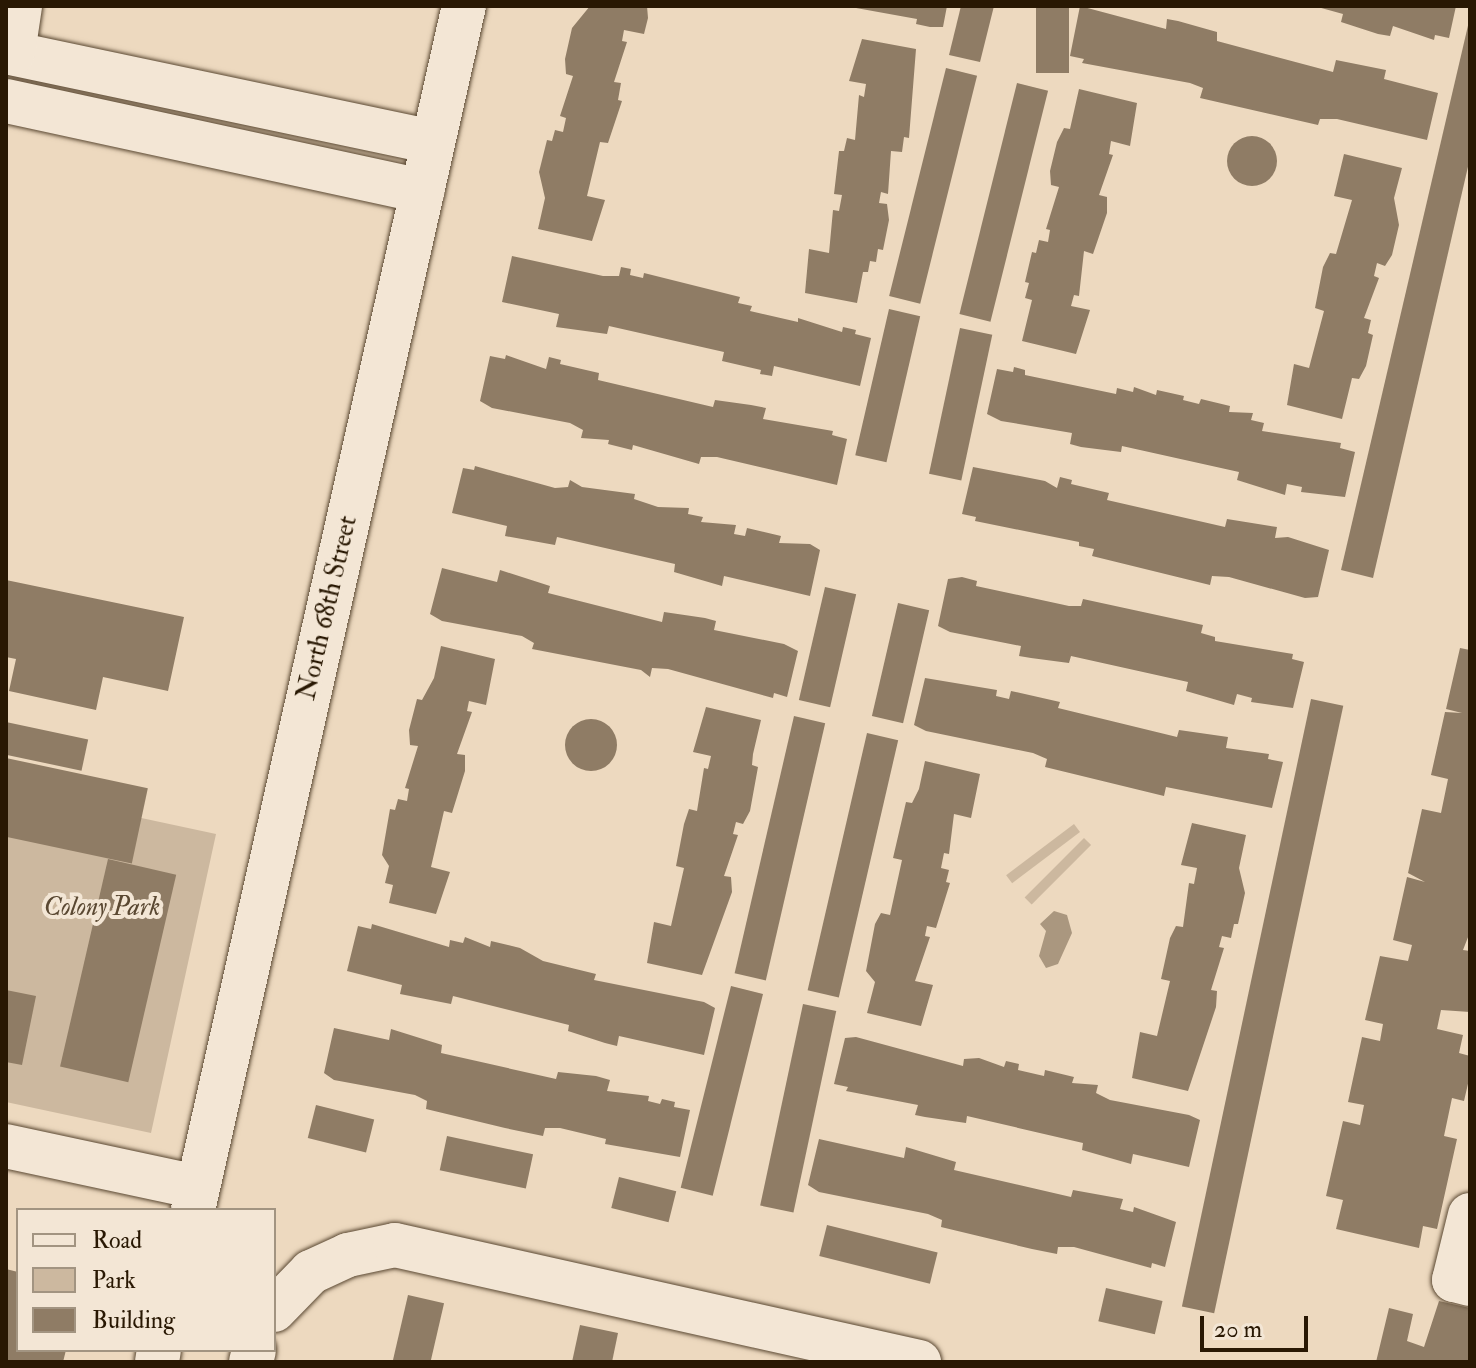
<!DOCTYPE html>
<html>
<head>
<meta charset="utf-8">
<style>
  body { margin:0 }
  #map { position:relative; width:1476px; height:1368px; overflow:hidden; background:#edd9bf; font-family:"IM FELL Double Pica",serif }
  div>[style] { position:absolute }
  .green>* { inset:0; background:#ccb89f; transform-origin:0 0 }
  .water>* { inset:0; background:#aa977f }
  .building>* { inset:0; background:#8f7c65; transform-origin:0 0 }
  .round { border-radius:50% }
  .roads { filter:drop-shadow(0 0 2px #5a4832) drop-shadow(0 0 2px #5a4832) }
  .minor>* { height:44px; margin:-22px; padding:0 22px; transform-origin:22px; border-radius:22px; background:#f3e6d5 }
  span { translate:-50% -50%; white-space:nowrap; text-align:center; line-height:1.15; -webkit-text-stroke:8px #f3e6d5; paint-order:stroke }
  .street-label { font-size:26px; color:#291803 }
  .park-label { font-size:26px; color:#5a4832; font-style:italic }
  .frame { position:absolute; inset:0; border:8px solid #291803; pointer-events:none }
  .legend { position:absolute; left:16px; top:1208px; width:260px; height:144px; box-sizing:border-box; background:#f3e6d5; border:2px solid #a29481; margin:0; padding:10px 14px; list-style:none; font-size:24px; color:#291803 }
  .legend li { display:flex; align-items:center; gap:16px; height:40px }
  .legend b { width:40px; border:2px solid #a29481 }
  .scale { position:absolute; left:1200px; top:1316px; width:108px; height:36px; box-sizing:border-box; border:4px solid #291803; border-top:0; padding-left:10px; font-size:24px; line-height:28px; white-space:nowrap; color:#291803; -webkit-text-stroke:6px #f3e6d5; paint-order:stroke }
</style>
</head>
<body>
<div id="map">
  <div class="green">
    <i style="clip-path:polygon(6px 789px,216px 834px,151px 1133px,6px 1102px)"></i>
    <i style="left:1074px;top:824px;width:10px;height:85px;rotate:53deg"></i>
    <i style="left:1084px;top:838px;width:10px;height:84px;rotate:45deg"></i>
  </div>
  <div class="water">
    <i style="clip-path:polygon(1054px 911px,1067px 915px,1072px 933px,1058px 964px,1046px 968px,1039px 956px,1046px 931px,1040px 924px)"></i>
  </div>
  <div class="building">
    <i style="clip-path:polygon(590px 6px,647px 6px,648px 18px,644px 34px,624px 30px,622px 41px,627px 42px,614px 82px,621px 83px,618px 100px,622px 101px,608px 143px,600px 142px,587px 196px,605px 200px,592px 241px,538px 229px,545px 198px,539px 172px,547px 140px,552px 141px,555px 130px,563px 132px,566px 118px,560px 116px,573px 76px,566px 74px,565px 59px,572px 28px)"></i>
    <i style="clip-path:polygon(845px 6px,947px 6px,943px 27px,930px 27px,916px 24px,917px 19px)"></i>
    <i style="clip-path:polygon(961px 6px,994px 6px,980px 62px,949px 55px)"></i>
    <i style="left:1036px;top:6px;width:33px;height:67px"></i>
    <i style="clip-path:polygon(1080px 6px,1166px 29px,1167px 19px,1178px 21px,1217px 32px,1217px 41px,1333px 72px,1336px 60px,1386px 70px,1384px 79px,1438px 93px,1427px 140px,1337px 119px,1320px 119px,1318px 125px,1200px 98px,1203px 88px,1190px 83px,1082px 63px,1084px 59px,1070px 56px)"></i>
    <i style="clip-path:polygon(1314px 6px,1456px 6px,1449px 38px,1435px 35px,1434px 40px,1393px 26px,1390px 36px,1378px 34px,1341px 22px,1343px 14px)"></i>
    <i style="clip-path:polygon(1470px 17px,1470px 158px,1373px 578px,1341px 570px)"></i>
    <i style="clip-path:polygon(862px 39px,916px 49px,909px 138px,904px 137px,902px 152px,891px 151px,888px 194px,881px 192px,879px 203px,887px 204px,889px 220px,883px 250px,878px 249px,876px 262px,870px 261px,868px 272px,863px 272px,857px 303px,805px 293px,809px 249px,829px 253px,833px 210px,839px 211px,842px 195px,834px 194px,839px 151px,844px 151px,847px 138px,855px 140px,859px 95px,864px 97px,866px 84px,849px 81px)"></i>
    <i style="left:946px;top:68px;width:32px;height:235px;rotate:14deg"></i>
    <i style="left:1017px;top:83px;width:32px;height:238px;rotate:14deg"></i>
    <i style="clip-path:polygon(1079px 89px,1137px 103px,1130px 146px,1111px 141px,1109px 154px,1113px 155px,1099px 195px,1107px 197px,1107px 213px,1093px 254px,1084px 251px,1079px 296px,1074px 295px,1071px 306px,1090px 310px,1076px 354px,1022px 341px,1032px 300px,1025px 298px,1029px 283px,1025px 282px,1032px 252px,1036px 253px,1039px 240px,1048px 242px,1050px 230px,1046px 229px,1059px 187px,1051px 185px,1050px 171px,1057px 142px,1064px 128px,1070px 129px)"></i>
    <i class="round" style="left:1227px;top:136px;width:50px;height:50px"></i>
    <i style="clip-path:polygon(1344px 154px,1402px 168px,1394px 198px,1399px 225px,1392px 255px,1385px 266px,1377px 263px,1374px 276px,1379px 278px,1364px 318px,1371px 320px,1368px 333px,1373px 335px,1366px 366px,1359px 379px,1352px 378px,1342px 419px,1287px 405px,1294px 364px,1309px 368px,1324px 311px,1315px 308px,1323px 267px,1330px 253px,1336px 254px,1352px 200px,1334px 196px)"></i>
    <i style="clip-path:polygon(512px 256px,603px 276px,619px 276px,621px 267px,631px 269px,630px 275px,643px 278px,644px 273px,740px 297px,738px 303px,752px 306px,750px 311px,798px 322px,798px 318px,842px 332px,843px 327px,856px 330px,855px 334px,871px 338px,860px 386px,774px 366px,772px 376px,760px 374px,761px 370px,722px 361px,724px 352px,609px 326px,607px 334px,556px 327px,559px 314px,502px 302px)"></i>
    <i style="left:889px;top:309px;width:32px;height:150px;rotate:13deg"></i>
    <i style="left:960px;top:328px;width:33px;height:149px;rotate:12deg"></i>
    <i style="clip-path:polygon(506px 355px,546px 369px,549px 357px,561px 360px,560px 364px,599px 373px,598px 380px,713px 407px,715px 400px,751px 405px,766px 408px,763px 419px,833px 431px,832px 435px,847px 439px,837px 485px,717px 457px,701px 457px,699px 464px,633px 445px,632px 450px,608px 444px,609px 440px,581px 438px,583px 430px,570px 423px,492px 408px,480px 401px,490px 356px,505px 359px)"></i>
    <i style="clip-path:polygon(1014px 367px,1025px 370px,1025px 375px,1116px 394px,1117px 388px,1133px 392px,1134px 387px,1156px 395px,1157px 390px,1184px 396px,1183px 400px,1199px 404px,1201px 399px,1230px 406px,1229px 412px,1253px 413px,1251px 420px,1264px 423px,1262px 431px,1341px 443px,1340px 448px,1355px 452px,1345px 497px,1301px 492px,1302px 487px,1287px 484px,1285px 495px,1237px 480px,1239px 472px,1122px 446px,1121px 452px,1081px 447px,1070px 444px,1072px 433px,1001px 421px,987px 414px,997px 369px,1013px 372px)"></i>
    <i style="clip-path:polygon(475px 466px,555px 488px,568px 487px,570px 480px,582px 487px,635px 494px,634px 499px,658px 507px,689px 508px,688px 514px,703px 517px,701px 522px,736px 525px,734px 534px,745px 536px,747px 528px,781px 536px,779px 543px,810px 544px,820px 550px,810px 596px,724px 576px,722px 586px,674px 572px,675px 564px,557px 537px,555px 545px,505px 536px,507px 526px,452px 513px,463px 468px,474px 470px)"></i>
    <i style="clip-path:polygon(973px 467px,1045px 481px,1057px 488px,1060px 477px,1072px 480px,1071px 484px,1109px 493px,1107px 500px,1225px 527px,1227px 519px,1277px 527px,1275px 538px,1288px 537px,1329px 550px,1318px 597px,1305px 598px,1229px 577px,1212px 576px,1210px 585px,1092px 556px,1094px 549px,1079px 546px,1079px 542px,975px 521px,976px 517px,962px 514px)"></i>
    <i style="clip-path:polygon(442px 568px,497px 582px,500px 570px,550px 586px,548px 593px,662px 622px,664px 612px,705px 618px,716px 621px,714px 630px,784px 644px,798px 651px,787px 697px,774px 693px,773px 698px,668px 669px,652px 668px,650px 677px,641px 670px,532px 649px,534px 643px,522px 636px,442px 621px,430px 614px)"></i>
    <i style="clip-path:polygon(962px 577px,977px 581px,976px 586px,1069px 606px,1081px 606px,1083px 599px,1203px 625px,1201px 633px,1215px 637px,1215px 641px,1293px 654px,1292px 659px,1304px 662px,1293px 708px,1251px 702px,1252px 698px,1237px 694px,1234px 705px,1186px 691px,1188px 682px,1071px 656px,1069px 663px,1031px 658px,1019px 656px,1021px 646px,950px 632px,938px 626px,948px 579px)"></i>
    <i style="clip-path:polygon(6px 580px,184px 617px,168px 691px,103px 677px,96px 710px,9px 691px,16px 659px,6px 657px)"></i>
    <i style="left:825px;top:587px;width:32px;height:116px;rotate:13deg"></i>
    <i style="left:898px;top:603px;width:32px;height:116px;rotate:13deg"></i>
    <i style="clip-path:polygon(441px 646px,495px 659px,486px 705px,469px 701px,467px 711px,472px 712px,457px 754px,465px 755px,465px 771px,452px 813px,444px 811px,431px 867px,450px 872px,436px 914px,389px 903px,393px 885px,385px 883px,389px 866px,382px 855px,390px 809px,395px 810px,398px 799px,407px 801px,409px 789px,405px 788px,418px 746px,410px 745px,409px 730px,417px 699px,422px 700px,434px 678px)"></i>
    <i style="clip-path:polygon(1460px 648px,1470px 650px,1470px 932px,1463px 950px,1470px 951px,1470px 1012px,1441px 1010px,1437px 1029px,1463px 1035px,1459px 1053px,1470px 1056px,1470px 1075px,1464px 1101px,1452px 1098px,1444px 1136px,1457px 1139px,1437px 1229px,1423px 1226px,1419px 1248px,1336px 1229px,1343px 1200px,1326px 1196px,1343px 1121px,1360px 1125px,1364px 1105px,1348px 1102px,1362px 1037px,1380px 1041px,1383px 1024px,1365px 1020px,1380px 956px,1408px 961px,1412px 945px,1393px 940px,1407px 877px,1425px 882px,1408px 873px,1422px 809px,1441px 813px,1448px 779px,1431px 775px,1445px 712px,1462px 713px,1446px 709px)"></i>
    <i style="clip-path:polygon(925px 678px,997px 690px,996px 696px,1009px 699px,1011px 691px,1060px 702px,1058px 708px,1177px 737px,1179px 730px,1228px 737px,1226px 748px,1269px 754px,1268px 759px,1283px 762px,1272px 808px,1166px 787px,1164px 796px,1045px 767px,1047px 759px,1033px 753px,926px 731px,914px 725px)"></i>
    <i style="left:1311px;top:699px;width:33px;height:621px;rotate:12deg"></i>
    <i style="clip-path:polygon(706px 707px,761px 720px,753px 754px,752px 765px,758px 767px,750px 811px,743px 824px,736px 822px,733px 834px,738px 835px,724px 876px,731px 877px,732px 892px,702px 975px,647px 963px,654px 922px,671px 926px,684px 868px,676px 866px,684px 824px,689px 809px,697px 811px,704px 768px,708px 769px,711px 756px,693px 752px)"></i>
    <i style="left:794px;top:716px;width:32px;height:264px;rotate:13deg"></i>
    <i class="round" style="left:565px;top:719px;width:52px;height:52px"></i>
    <i style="left:6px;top:722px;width:84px;height:32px;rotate:12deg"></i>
    <i style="left:867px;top:733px;width:32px;height:264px;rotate:13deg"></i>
    <i style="left:6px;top:758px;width:145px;height:77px;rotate:12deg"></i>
    <i style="clip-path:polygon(925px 761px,980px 774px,971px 818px,954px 814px,949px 854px,944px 853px,941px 868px,949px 870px,946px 882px,950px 883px,936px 928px,927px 926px,925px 936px,930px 937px,915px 981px,933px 985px,921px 1026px,867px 1013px,875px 982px,866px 971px,875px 924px,881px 913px,890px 915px,902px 860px,893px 858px,906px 802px,912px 803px,919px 789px)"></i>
    <i style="clip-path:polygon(1192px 823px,1246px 835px,1239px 868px,1245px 893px,1238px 924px,1234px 924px,1231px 938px,1222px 936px,1219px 947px,1224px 948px,1211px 990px,1217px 991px,1216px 1007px,1188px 1091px,1132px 1078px,1140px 1032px,1157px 1036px,1170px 981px,1161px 979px,1170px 938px,1176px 926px,1183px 927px,1189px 883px,1194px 884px,1197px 868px,1181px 865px)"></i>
    <i style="left:108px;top:859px;width:70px;height:213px;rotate:13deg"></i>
    <i style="clip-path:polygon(372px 924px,449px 947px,450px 940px,463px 943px,465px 937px,490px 947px,491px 941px,520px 948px,543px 961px,596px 974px,594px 980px,704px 1002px,715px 1008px,704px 1055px,619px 1036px,617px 1046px,605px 1043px,568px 1031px,569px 1025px,453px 996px,451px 1004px,400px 994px,402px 985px,347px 971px,358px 926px,371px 929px)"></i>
    <i style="left:731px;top:986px;width:33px;height:208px;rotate:14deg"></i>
    <i style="clip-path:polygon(6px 990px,36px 996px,22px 1065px,6px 1062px)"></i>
    <i style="left:803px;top:1004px;width:34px;height:206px;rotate:12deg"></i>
    <i style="clip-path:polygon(334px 1028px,389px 1040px,391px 1029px,442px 1045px,441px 1053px,556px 1079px,558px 1072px,596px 1076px,610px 1080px,607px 1091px,649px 1096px,648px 1101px,660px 1104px,662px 1099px,675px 1102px,674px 1107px,690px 1110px,680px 1157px,605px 1144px,606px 1139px,560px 1128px,545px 1128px,543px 1136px,505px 1128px,426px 1109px,427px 1101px,415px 1095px,334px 1080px,324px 1073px)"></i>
    <i style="clip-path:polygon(856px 1037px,963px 1066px,964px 1059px,979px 1058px,1004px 1067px,1006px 1061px,1019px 1064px,1018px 1070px,1044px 1076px,1045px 1070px,1074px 1077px,1072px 1083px,1098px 1085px,1096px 1093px,1110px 1100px,1189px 1115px,1200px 1120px,1189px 1167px,1133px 1154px,1131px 1164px,1082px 1150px,1083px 1143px,967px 1116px,966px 1123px,925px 1117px,915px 1115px,918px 1105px,846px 1091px,848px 1087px,834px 1084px,845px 1038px)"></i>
    <i style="left:316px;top:1105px;width:60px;height:34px;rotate:14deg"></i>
    <i style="left:447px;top:1136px;width:88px;height:35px;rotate:12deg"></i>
    <i style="clip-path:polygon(819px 1139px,904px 1158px,906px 1147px,956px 1162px,954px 1170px,1071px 1197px,1073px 1190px,1123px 1199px,1120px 1209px,1133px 1212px,1134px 1207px,1176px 1222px,1165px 1267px,1152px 1263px,1151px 1268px,1074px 1247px,1058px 1247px,1057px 1254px,1032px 1249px,941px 1227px,942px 1220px,928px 1214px,819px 1192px,808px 1185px)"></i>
    <i style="left:619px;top:1177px;width:59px;height:32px;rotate:14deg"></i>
    <i style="left:827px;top:1225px;width:114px;height:32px;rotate:14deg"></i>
    <i style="clip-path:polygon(6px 1269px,18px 1272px,18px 1350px,66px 1350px,63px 1362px,6px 1362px)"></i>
    <i style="left:1106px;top:1288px;width:58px;height:34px;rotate:13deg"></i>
    <i style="left:408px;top:1295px;width:37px;height:69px;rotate:13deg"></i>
    <i style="clip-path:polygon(1439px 1301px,1470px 1308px,1470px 1362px,1376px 1362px,1389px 1308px,1413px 1314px,1407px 1341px,1424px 1347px)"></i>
    <i style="clip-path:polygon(580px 1325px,618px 1333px,612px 1362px,572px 1362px)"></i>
  </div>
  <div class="roads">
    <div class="minor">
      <i style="left:6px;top:52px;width:436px;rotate:11.9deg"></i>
      <i style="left:13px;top:53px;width:48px;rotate:-81.5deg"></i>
      <i style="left:6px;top:101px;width:426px;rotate:12.2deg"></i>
      <i style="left:6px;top:1146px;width:196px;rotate:12.1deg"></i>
      <i style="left:193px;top:1210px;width:1234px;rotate:-77.32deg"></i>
      <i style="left:1470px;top:1215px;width:67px;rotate:103.8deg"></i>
      <i style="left:1454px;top:1280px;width:16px;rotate:14deg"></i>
      <i style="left:274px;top:1310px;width:53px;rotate:-45.8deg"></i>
      <i style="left:311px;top:1272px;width:41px;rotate:-24.7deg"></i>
      <i style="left:348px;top:1255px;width:48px;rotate:-12deg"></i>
      <i style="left:395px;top:1245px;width:537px;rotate:12.59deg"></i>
      <i style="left:157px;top:1362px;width:12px;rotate:-81deg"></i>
      <i style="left:251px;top:1362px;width:12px;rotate:-76deg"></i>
    </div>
  </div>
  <div class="street-label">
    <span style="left:328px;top:608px;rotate:-77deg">North 68th Street</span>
  </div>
  <div class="park-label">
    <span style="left:102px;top:908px">Colony Park</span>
  </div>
  <div class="frame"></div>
  <ul class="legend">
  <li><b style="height:10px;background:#f3e6d5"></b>Road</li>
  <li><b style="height:22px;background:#ccb89f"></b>Park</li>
  <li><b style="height:22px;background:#8f7c65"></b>Building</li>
  </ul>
  <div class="scale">20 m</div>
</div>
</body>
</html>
